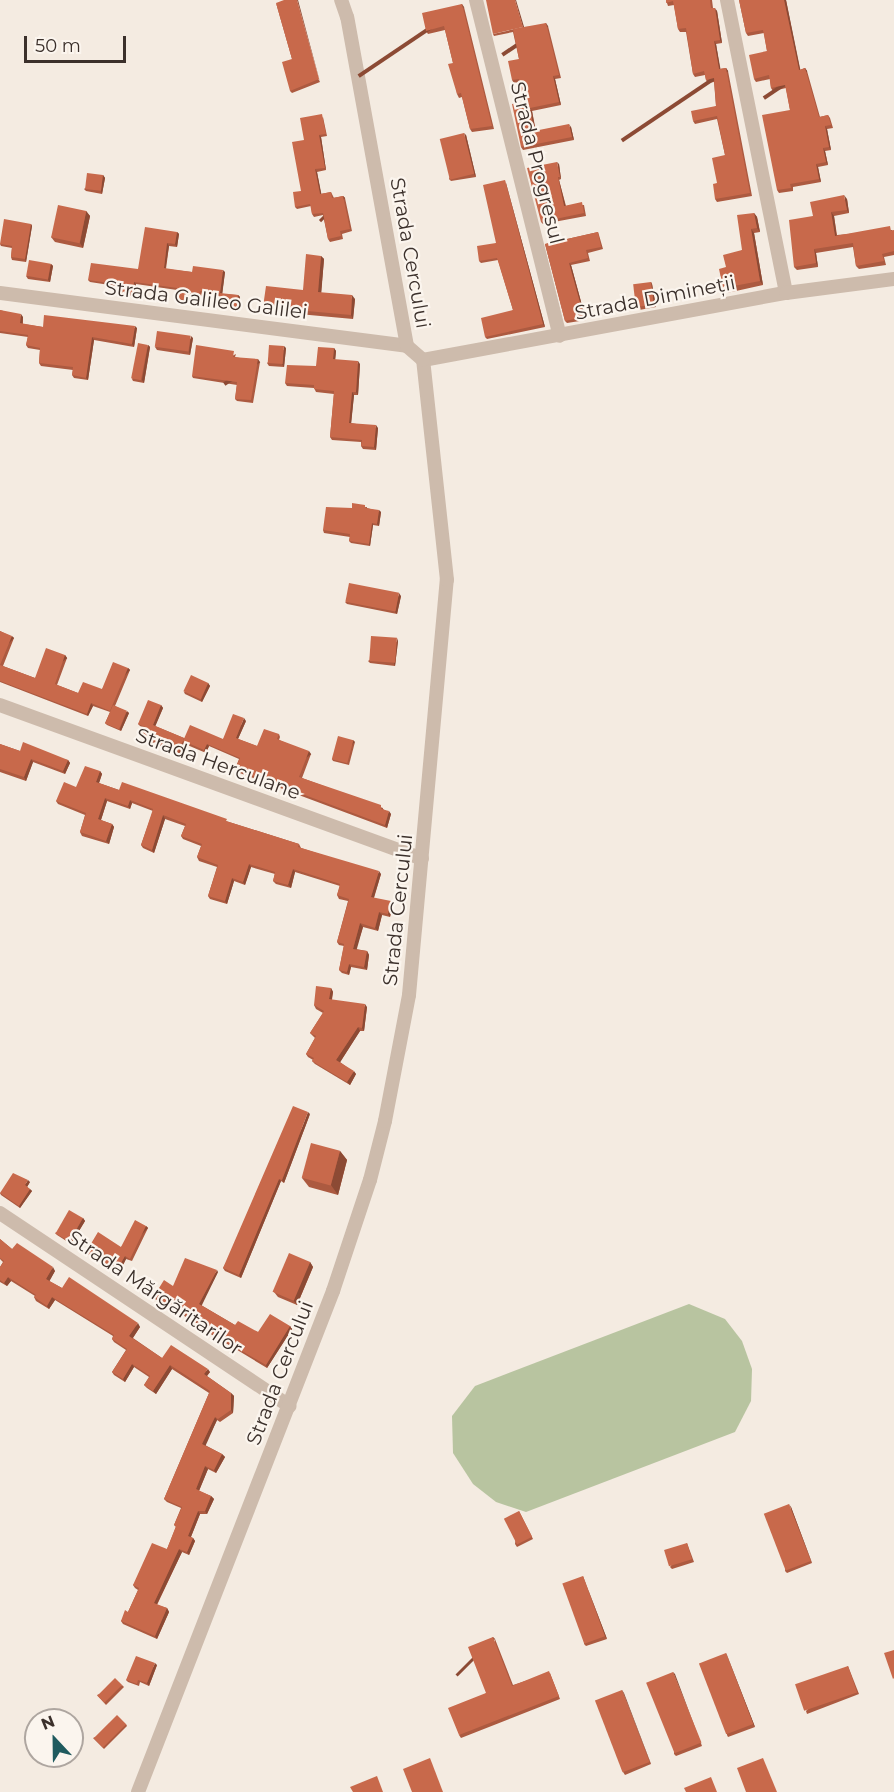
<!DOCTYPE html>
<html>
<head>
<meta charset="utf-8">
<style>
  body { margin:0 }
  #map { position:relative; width:894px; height:1792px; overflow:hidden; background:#f4ebe1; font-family:Montserrat,sans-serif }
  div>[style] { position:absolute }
  .green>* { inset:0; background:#b8c4a0 }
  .minor>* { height:14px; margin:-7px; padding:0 7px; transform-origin:7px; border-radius:7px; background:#cdbbac }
  .wall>* { inset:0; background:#ac5a40 }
  .shaded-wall>* { inset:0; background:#8c4a34; transform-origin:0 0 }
  .building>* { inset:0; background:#c8694b; transform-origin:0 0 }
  span { translate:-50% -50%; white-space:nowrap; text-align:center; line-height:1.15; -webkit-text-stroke:4.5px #fbf5ee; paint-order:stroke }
  .street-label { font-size:20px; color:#3b302b }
  .north { position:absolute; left:24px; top:1708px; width:60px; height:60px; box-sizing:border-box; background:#fbf5ee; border:2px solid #aea6a0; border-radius:50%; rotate:338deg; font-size:16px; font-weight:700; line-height:24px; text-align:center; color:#3b302b }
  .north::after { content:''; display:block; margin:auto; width:21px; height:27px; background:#1f5a5e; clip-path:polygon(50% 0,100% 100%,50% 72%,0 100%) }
  .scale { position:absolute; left:24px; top:36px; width:102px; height:27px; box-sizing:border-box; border:3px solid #3b302b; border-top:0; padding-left:8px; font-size:18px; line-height:21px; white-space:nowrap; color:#3b302b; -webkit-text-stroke:4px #fbf5ee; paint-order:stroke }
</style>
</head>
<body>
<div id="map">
  <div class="green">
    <i style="clip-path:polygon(689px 1304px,725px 1319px,742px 1341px,752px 1369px,751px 1401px,735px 1432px,526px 1512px,496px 1502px,473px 1484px,453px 1453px,452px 1416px,475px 1386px)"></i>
  </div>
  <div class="minor">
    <i style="left:476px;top:0;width:346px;rotate:76deg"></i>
    <i style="left:727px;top:0;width:299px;rotate:78.6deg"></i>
    <i style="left:0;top:293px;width:410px;rotate:7.4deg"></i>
    <i style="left:423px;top:360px;width:369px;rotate:-10.5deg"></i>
    <i style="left:786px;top:293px;width:109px;rotate:-7.4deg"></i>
    <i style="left:0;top:705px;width:449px;rotate:20deg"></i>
    <i style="left:0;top:1213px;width:348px;rotate:33.7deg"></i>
    <i style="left:138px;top:1792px;width:538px;rotate:-68.73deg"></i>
    <i style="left:333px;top:1291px;width:117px;rotate:-71.6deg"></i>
    <i style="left:370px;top:1180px;width:61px;rotate:-75.7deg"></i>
    <i style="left:385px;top:1121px;width:128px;rotate:-79.2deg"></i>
    <i style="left:409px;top:995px;width:417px;rotate:-84.8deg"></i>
    <i style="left:447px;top:580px;width:221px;rotate:-96.2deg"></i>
    <i style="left:423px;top:360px;width:21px;rotate:-139deg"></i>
    <i style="left:407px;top:346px;width:334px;rotate:-100.3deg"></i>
    <i style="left:347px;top:17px;width:18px;rotate:-109deg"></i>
  </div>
  <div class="wall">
    <i style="clip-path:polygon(666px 0,712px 0,713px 8px,717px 11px,722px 43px,716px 44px,720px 69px,726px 68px,728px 71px,752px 196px,717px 202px,715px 199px,717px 183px,725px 155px,717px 119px,695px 124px,693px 121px,716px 106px,714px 82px,708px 83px,706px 80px,705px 75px,695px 77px,693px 74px,686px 32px,680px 32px,678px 29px,674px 5px,668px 6px)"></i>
    <i style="clip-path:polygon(739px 0,786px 0,800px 70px,805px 68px,807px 71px,820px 117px,828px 115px,830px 118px,833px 128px,827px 129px,831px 150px,825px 151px,828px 165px,818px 167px,821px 182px,793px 187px,793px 191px,779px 193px,777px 190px,790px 110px,786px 88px,773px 91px,771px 88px,770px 79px,756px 82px,754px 79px,767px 51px,764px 33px,748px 36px,746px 33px)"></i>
    <i style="clip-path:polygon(276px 3px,320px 82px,292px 93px,290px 91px,292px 59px)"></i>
    <i style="clip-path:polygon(464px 7px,494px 129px,472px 132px,470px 129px,462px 97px,459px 98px,457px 94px,453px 63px,445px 30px,428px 34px,426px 31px)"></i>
    <i style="clip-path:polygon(548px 26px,561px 78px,555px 79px,561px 105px,532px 111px,536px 131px,571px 127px,574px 140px,523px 150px,521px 147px,524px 102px,520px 82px,514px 83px,512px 80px,519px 59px,513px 32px,494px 36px,493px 34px,524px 27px)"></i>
    <i style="clip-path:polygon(323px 117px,327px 136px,321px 137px,326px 170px,317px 172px,321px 194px,331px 192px,334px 198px,343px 196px,345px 198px,352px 231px,342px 234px,343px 239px,330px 242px,328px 239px,323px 215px,314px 217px,312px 214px,311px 206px,297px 209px,295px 207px,301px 191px,304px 140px)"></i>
    <i style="clip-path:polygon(466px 135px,476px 177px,451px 181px,449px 179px)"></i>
    <i style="clip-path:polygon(559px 164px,561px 179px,559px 180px,566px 206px,584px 205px,586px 216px,543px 224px,541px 222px)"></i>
    <i style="clip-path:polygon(103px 175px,105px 178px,102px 194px,86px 191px,84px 189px)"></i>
    <i style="clip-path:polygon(506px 183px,545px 327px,487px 339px,485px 337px,513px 310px,498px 260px,481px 263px,479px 261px,496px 243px)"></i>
    <i style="clip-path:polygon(847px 199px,849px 213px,834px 216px,837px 235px,892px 230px,893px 231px,894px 230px,894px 255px,884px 257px,886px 265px,859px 269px,856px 266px,853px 247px,816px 253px,818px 267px,797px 270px,794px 267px,813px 216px)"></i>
    <i style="clip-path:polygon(86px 211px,90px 216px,83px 248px,55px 242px,51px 237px)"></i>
    <i style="clip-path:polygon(754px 213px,757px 217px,760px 232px,754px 233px,763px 285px,727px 293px,723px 288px,726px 267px,742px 250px)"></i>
    <i style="clip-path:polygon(31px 224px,32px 226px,26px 262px,12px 260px,11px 257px,12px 248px,1px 246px,0 244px)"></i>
    <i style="clip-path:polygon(177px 232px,179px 234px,177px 247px,169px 246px,166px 269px,192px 272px,225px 272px,222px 294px,238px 295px,240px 297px,239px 310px,221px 308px,219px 306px,220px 296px,202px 293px,201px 297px,191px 296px,191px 303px,178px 301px,176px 299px,177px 290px,136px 284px,135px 296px,117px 294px,115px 291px,116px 286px,90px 282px,88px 280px,138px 269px)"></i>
    <i style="clip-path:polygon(598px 232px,599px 235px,603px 249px,588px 253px,590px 261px,571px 265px,586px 320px,567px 323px,565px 321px,545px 244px)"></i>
    <i style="clip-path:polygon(321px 256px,324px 259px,321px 293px,355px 299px,353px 319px,266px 311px,263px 307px,303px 290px)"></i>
    <i style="clip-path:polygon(51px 264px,53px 266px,50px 282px,28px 279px,26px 276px)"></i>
    <i style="clip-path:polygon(651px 282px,652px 284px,656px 307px,639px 310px,638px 307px)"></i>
    <i style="clip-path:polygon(0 310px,23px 317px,23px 324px,43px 327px,137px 328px,134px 347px,94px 340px,88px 380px,74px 378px,72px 375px,73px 370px,41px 366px,39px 363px,40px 350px,28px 348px,26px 345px,28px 337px,0 333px)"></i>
    <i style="clip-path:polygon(193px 338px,190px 355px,157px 350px,155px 347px)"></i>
    <i style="clip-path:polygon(148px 345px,150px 347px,144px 383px,133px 381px,132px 379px)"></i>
    <i style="clip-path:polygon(286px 348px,284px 367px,269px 366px,267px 363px)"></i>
    <i style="clip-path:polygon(334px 348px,336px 351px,335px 360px,360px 364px,358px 395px,354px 395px,351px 423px,378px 428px,376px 450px,363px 449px,361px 446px,361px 442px,332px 440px,330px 437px,334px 394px,316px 392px,314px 388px,287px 386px,285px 383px,316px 366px)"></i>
    <i style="clip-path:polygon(236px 354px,235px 357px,260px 362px,253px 403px,237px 401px,235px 399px,237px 385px,193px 378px,192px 376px)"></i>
    <i style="clip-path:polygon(367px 507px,367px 508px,381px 512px,379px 526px,373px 525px,370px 546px,351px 543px,349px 541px,350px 537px,324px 533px,323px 530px,352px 508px)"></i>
    <i style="clip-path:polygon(401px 596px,397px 614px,347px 604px,345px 602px)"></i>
    <i style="clip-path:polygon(0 631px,14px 638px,3px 666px,35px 678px,65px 655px,67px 658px,57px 685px,78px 693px,102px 689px,128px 668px,130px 670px,115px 706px,129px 713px,121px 731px,107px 725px,105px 723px,110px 712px,93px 706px,88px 716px,0 682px)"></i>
    <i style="clip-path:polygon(398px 641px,395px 666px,370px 663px,368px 661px)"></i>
    <i style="clip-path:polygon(208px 683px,210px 686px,202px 702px,185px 694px,184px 692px)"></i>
    <i style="clip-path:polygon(161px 705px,163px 708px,155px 726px,184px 738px,223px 739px,246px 721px,238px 739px,257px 746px,279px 734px,280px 737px,279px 740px,311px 754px,302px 778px,383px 808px,383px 809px,391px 814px,387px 828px,237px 772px,235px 769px,239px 759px,209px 746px,206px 753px,185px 744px,181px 754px,143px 739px,141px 736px,145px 728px,140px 726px,138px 724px)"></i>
    <i style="clip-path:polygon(355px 742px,349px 765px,333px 761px,332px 759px)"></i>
    <i style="clip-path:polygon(0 744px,20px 751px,68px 760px,70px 763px,65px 774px,33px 762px,26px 781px,0 772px)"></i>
    <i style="clip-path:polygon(100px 771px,102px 774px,99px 783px,119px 790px,229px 822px,299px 844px,301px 848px,381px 874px,374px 898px,393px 904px,390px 917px,382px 915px,378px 931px,363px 927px,356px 949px,367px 951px,369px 955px,367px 970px,351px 967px,349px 975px,342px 973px,339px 970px,344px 946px,339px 945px,337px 942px,348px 901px,339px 899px,337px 895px,340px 886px,295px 872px,291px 888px,276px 884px,273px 881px,275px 874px,251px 867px,245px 885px,234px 881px,227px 904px,210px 899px,208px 896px,217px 867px,199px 861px,197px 857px,201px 846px,183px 839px,181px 836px,185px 826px,165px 819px,154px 853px,143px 848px,141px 845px,153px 811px,132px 803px,130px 809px,107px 801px,101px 820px,112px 824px,114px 827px,109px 844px,82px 836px,80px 832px,85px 815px,58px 804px,56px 801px)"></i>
    <i style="clip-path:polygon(331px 988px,333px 992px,332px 1000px,367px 1007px,364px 1031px,360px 1031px,340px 1062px,356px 1074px,350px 1085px,315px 1064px,312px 1061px,313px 1060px,308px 1057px,306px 1054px,315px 1038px,310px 1033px,323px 1013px,316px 1009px,314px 1005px)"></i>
    <i style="clip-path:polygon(310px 1114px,284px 1183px,281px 1181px,241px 1278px,225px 1271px,223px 1268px)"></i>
    <i style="clip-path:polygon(340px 1151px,347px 1160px,338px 1195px,309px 1187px,302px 1178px)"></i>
    <i style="clip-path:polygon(30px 1182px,27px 1187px,32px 1191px,20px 1208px,1px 1195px,0 1193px)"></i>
    <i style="clip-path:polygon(83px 1218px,85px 1221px,71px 1244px,57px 1235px,55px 1233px)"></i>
    <i style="clip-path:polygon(146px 1226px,148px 1228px,132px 1261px,126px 1259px,119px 1273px,88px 1254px,86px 1252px,121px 1247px)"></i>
    <i style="clip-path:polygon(0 1239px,12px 1249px,55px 1271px,49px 1281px,62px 1288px,140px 1327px,133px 1338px,162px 1358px,210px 1372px,207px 1376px,231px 1393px,234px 1396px,233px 1413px,220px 1422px,217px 1420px,205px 1445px,222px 1454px,225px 1457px,216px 1473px,208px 1469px,199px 1491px,211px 1496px,214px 1499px,207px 1514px,200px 1514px,191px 1537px,193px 1538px,195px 1541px,189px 1555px,182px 1552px,157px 1605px,167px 1608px,169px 1612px,157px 1639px,123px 1624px,121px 1621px,128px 1612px,138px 1590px,135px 1588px,133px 1585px,167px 1549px,176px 1527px,174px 1525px,181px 1508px,167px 1502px,164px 1499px,209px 1393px,172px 1369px,156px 1394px,147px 1388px,144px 1385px,149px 1377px,134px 1367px,125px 1382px,114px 1375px,112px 1372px,126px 1350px,114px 1342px,112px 1339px,113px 1336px,55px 1300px,49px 1309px,36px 1301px,34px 1297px,35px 1296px,11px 1281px,7px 1286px,0 1282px,0 1267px,3px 1262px,0 1259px)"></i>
    <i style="clip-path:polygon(310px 1262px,313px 1267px,297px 1305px,278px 1297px,274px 1292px)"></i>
    <i style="clip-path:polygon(218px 1272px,201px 1305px,235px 1325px,258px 1332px,290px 1326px,292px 1329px,267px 1368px,199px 1327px,197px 1325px,198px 1324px,155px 1299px,154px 1296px,173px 1286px)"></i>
    <i style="clip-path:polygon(791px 1507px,812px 1563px,787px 1573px,785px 1571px)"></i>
    <i style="clip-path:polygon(519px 1511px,533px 1539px,517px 1547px,515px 1544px)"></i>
    <i style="clip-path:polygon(687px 1543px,694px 1562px,672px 1569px,670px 1567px)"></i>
    <i style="clip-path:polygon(583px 1576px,607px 1639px,586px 1646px,584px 1644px)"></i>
    <i style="clip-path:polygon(495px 1639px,513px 1685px,550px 1673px,560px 1699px,461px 1738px,459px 1735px,486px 1693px)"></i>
    <i style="clip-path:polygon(726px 1653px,755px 1727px,728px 1737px,727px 1735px)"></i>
    <i style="clip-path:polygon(157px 1665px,149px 1686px,140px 1682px,139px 1686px,128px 1682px,126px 1680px)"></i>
    <i style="clip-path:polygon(848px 1666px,859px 1694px,807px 1714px,806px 1711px)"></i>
    <i style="clip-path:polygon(673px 1672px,702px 1746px,676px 1756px,674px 1754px)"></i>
    <i style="clip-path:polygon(122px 1685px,124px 1687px,106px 1705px,97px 1695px)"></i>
    <i style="clip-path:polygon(622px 1690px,651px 1764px,625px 1775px,623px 1772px)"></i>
    <i style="clip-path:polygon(126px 1724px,127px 1726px,104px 1749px,93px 1738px)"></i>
  </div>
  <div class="shaded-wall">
    <i style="clip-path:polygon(297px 0,298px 0,320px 82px,319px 79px)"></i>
    <i style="clip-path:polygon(515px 0,516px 0,525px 30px,523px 28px)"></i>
    <i style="clip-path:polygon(784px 0,786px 0,801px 73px,799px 70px)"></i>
    <i style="left:462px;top:4px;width:4px;height:126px;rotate:56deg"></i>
    <i style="clip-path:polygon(715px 8px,717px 11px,722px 43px,720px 40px)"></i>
    <i style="left:546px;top:23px;width:4px;height:54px;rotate:56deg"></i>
    <i style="clip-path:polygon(714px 41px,716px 44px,721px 72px,719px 69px)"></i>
    <i style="left:726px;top:68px;width:4px;height:127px;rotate:56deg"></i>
    <i style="left:805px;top:68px;width:4px;height:51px;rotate:56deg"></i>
    <i style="clip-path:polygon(553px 76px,555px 79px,561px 105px,559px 102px)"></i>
    <i style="clip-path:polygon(530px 108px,532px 111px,536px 134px,534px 131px)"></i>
    <i style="clip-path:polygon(569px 124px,571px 127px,574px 140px,572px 137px)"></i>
    <i style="clip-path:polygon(825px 126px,827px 129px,831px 150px,829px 147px)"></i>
    <i style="clip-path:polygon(464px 133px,466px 135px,476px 177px,474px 174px)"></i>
    <i style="clip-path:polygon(319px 135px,321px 137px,326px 170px,325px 168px)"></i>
    <i style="clip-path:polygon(823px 148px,825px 151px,828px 165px,826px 162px)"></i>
    <i style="clip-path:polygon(557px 162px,559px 164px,561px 179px,560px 177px)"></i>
    <i style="clip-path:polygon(816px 164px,818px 167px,821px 182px,819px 179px)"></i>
    <i style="clip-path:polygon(315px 169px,317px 172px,322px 197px,320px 194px)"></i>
    <i style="clip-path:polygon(103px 175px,105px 178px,102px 194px,101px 191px)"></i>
    <i style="clip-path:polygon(558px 177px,559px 180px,566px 208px,564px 206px)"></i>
    <i style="clip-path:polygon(505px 180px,506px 183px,545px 327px,543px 324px)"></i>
    <i style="clip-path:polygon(844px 195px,847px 199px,849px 213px,847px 210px)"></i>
    <i style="left:343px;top:196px;width:3px;height:34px;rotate:45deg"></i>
    <i style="clip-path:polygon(86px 211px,90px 216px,83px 248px,80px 243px)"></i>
    <i style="clip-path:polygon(831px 212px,834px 216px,837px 239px,835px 236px)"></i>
    <i style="clip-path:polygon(754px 213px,757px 217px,760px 232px,757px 228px)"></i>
    <i style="clip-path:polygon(31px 224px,32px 226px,26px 262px,25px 259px)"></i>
    <i style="clip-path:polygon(751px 229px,754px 233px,763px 285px,760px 281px)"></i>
    <i style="clip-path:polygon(177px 232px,179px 234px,177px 247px,175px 244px)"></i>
    <i style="clip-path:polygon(167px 243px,169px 246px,165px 271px,164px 268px)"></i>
    <i style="clip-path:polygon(814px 249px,816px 253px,818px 267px,816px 263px)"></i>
    <i style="clip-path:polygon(321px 256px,324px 259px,321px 296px,318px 292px)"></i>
    <i style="clip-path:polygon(569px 263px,571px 265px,586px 320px,584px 317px)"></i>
    <i style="clip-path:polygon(51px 264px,53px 266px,50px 282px,48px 280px)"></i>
    <i style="clip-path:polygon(223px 270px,225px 272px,222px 296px,220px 293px)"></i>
    <i style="clip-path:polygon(134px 282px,136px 284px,135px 296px,133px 293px)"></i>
    <i style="clip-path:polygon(651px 282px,652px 284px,656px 307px,654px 305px)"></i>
    <i style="clip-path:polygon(238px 295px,240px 297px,239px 310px,237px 307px)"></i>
    <i style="clip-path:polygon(352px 295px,355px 299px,353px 319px,351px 315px)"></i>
    <i style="clip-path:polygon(21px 314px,23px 317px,22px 326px,20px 323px)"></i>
    <i style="clip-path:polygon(135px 326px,137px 328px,134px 347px,132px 344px)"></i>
    <i style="clip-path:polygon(191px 336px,193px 338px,190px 355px,189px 352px)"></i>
    <i style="clip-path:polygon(92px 337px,94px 340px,88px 380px,86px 378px)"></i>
    <i style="clip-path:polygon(148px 345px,150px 347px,144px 383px,142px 380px)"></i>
    <i style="clip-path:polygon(284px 346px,286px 348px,284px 367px,282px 364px)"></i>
    <i style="clip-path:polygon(334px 348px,336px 351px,335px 362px,333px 359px)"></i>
    <i style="left:258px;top:359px;width:4px;height:42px;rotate:56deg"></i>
    <i style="clip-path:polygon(358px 361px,360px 364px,358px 395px,356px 392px)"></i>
    <i style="clip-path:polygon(352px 392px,354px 395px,351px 425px,349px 423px)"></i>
    <i style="clip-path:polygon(376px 425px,378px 428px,376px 450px,374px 447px)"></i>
    <i style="clip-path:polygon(379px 510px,381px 512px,379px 526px,377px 524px)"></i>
    <i style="clip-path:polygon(372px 523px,373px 525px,370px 546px,369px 544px)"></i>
    <i style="clip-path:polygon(399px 593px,401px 596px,397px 614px,395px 612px)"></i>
    <i style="left:12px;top:636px;width:3px;height:31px;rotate:45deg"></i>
    <i style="clip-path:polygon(397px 638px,398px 641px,395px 666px,394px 664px)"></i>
    <i style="left:65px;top:655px;width:4px;height:31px;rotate:56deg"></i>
    <i style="left:128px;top:668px;width:3px;height:47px;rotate:45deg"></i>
    <i style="clip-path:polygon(208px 683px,210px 686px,202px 702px,201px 700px)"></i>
    <i style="clip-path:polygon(91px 703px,93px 706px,88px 716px,87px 714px)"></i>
    <i style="clip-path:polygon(161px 705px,163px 708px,155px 727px,153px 725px)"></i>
    <i style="clip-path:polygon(127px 711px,129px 713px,121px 731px,120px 729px)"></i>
    <i style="clip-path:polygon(244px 718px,246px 721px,237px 741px,236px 738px)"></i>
    <i style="left:353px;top:740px;width:3px;height:24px;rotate:45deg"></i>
    <i style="clip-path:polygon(183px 742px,185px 744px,181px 754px,179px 751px)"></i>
    <i style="clip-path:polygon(207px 744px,209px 746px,206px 753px,204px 750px)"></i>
    <i style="left:309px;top:751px;width:4px;height:28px;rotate:56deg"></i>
    <i style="clip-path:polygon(31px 759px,33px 762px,26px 781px,24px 777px)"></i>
    <i style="clip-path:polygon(68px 760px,70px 763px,65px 774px,63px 771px)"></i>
    <i style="clip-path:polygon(100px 771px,102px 774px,98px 786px,96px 782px)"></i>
    <i style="clip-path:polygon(105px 798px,107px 801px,100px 823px,98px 819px)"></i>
    <i style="clip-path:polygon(130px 800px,132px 803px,130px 809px,128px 806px)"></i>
    <i style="clip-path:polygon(389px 811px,391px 814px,387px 828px,385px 825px)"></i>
    <i style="clip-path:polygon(163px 815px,165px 819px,154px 853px,152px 850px)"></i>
    <i style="clip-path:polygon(112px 824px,114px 827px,109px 844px,106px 841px)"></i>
    <i style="clip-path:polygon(249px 864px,251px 867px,245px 885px,243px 882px)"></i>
    <i style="clip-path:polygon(293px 869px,295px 872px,291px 888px,288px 885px)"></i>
    <i style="clip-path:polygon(379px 871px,381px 874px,373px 900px,371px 897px)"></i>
    <i style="clip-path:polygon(232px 878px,234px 881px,227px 904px,225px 901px)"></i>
    <i style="clip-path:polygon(391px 901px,393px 904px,390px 917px,388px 914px)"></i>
    <i style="clip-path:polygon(379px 912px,382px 915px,378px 931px,375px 928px)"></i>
    <i style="clip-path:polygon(360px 923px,363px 927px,356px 952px,353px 949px)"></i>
    <i style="clip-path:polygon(367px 951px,369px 955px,367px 970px,364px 967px)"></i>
    <i style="clip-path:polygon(349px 964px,351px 967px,349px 975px,347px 972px)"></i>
    <i style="clip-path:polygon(331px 988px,333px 992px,331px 1003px,329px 999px)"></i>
    <i style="clip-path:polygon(365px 1004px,367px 1007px,364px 1031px,362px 1028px)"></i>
    <i style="clip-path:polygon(358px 1027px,360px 1031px,339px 1064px,336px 1060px)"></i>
    <i style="clip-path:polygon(354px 1071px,356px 1074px,350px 1085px,347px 1082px)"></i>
    <i style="clip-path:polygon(308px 1112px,310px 1114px,284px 1183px,282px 1180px)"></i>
    <i style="clip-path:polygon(340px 1151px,347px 1160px,338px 1195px,331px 1185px)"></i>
    <i style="clip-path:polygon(279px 1179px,281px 1181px,241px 1278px,239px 1275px)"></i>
    <i style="clip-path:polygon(28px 1180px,30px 1182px,27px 1187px,25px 1185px)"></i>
    <i style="clip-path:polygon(30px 1189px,32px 1191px,20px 1208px,19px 1206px)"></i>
    <i style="clip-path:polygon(83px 1218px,85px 1221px,71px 1244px,70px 1241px)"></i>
    <i style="left:146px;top:1226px;width:3px;height:37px;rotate:45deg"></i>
    <i style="clip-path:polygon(125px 1256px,126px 1259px,119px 1273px,117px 1270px)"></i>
    <i style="clip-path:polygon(310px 1262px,313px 1267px,297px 1305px,293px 1300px)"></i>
    <i style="clip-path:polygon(53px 1267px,55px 1271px,49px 1282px,46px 1279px)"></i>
    <i style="clip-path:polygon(217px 1270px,218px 1272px,201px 1307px,199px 1304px)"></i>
    <i style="clip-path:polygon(8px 1277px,11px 1281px,7px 1286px,4px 1283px)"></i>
    <i style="clip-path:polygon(52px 1297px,55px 1300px,49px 1309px,47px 1306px)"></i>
    <i style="clip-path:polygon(138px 1323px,140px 1327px,132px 1339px,129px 1336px)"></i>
    <i style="clip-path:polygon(290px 1326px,292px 1329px,267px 1368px,266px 1365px)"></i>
    <i style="clip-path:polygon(132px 1364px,134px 1367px,125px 1382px,123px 1379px)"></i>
    <i style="clip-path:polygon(170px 1365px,172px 1369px,156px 1394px,153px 1391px)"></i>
    <i style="clip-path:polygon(208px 1369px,210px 1372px,206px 1377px,204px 1374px)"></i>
    <i style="clip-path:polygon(231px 1393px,234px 1396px,233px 1413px,231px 1410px)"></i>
    <i style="clip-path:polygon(215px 1417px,217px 1420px,205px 1447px,202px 1444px)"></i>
    <i style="clip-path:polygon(222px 1454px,225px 1457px,216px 1473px,214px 1470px)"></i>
    <i style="clip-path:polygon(205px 1466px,208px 1469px,198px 1493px,196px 1489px)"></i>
    <i style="clip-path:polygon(211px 1496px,214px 1499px,207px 1514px,205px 1511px)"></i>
    <i style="clip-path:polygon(789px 1504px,791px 1507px,812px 1563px,811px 1561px)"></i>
    <i style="clip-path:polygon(198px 1511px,200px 1514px,190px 1539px,188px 1536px)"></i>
    <i style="clip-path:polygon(193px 1538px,195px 1541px,189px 1555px,187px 1552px)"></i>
    <i style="clip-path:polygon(179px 1549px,182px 1552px,156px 1606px,154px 1603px)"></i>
    <i style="clip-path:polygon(583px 1576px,584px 1579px,607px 1639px,605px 1636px)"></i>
    <i style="clip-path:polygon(167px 1608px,169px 1612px,157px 1639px,155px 1636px)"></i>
    <i style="left:493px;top:1637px;width:3px;height:53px;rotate:45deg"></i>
    <i style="clip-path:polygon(726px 1653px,727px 1655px,755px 1727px,753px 1724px)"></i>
    <i style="clip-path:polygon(155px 1663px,157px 1665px,149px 1686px,147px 1683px)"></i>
    <i style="clip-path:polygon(673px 1672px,675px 1674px,702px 1746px,701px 1743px)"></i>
    <i style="clip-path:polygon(622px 1690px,624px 1693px,651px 1764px,650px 1762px)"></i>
  </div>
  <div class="building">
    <i style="clip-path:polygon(284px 0,297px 0,319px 79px,290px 91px,282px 62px,292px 59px,276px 3px)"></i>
    <i style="clip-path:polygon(486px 0,515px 0,523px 27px,493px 34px)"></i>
    <i style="clip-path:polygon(666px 0,710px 0,711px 8px,715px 8px,720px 40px,714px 41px,719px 69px,726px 68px,750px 193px,715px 199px,713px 184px,717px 183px,712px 158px,725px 155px,717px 116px,693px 121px,691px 111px,716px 106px,714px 78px,706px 80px,704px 71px,693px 74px,686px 28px,678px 29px,673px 1px,666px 3px)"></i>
    <i style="clip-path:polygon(739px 0,784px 0,799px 70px,805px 68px,819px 117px,828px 115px,831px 125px,825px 126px,829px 147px,823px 148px,826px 162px,816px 164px,819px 179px,790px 184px,791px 188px,777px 190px,762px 115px,790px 110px,785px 85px,771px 88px,769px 75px,754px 79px,749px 55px,767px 51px,763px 30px,746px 33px)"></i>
    <i style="clip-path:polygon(462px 4px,492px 126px,470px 129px,461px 93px,457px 94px,448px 64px,453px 63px,444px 26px,426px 31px,422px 13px)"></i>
    <i style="clip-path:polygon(546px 23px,559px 75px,553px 76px,559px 102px,530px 108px,534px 131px,569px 124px,572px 137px,521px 147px,512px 104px,524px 102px,519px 79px,512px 80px,508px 61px,519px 59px,513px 29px)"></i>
    <i style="clip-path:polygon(322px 114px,326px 134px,319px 135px,325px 168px,315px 169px,320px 194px,331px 192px,332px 198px,343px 196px,350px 229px,340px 231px,341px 236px,328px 239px,323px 213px,312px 214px,310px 204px,295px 207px,293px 192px,301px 191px,292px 142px,304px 140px,300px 118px)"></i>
    <i style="left:464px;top:133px;width:42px;height:25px;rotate:76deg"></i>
    <i style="clip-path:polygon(557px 162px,560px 177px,558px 177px,564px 206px,582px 202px,584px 213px,541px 222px,527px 168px)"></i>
    <i style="left:87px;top:173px;width:16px;height:16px;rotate:7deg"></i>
    <i style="clip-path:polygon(505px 180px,543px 324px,485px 337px,481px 318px,513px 310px,497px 258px,479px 261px,477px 246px,496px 243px,483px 185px)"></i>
    <i style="clip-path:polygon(844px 195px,847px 210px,831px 212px,835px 236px,890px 226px,891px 231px,894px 230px,894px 251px,882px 254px,884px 261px,856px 266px,853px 243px,814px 249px,816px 263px,794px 267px,789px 220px,813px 216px,810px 202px)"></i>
    <i style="left:58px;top:205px;width:29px;height:33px;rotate:12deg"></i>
    <i style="clip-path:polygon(754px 213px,757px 228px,751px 229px,760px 281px,723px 288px,719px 269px,726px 267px,723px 255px,742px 250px,737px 215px)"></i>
    <i style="clip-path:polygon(4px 219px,31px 224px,25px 259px,11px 257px,12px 246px,0 244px)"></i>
    <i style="clip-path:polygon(145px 227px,177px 232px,175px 244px,167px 243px,164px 268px,192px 272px,193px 266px,223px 270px,220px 293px,200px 291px,199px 295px,190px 293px,189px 300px,176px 299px,177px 288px,134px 282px,133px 293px,115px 291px,116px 284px,88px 280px,91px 263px,138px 269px)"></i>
    <i style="clip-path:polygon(598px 232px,601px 247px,586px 250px,588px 258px,569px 263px,584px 317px,565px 321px,545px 244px)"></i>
    <i style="clip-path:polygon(306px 254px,321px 256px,318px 292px,352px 295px,351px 315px,263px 307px,266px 286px,303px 290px)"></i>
    <i style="left:29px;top:260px;width:22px;height:16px;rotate:10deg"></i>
    <i style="left:651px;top:282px;width:23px;height:18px;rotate:83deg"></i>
    <i style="left:220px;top:293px;width:18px;height:13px;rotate:6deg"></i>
    <i style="clip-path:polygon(0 310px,21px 314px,20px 323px,43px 327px,44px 315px,135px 326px,132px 344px,92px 337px,86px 378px,72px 375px,73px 367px,39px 363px,40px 348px,26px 345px,28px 335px,0 331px)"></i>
    <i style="left:157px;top:331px;width:34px;height:16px;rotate:8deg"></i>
    <i style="left:138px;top:343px;width:10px;height:36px;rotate:11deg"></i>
    <i style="clip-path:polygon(196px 345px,234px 351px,233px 357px,258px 359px,251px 400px,235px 399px,237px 382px,192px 376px)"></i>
    <i style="left:269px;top:345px;width:15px;height:18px;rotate:4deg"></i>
    <i style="clip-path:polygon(318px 347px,334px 348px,333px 359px,358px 361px,356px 392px,352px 392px,349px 423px,376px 425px,374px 447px,361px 446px,362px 440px,330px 437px,334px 391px,314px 389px,314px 385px,285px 383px,287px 365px,316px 366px)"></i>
    <i style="clip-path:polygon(352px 503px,365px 505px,365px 508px,379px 510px,377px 524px,372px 523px,369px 544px,349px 541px,350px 534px,323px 530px,326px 507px,352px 508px)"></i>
    <i style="left:349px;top:583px;width:51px;height:19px;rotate:11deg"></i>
    <i style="clip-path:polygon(0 631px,12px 636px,0 665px,35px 678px,46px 648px,65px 655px,55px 684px,78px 693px,83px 682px,102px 689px,113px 662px,128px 668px,110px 711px,91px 703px,87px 714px,0 681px)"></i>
    <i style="left:371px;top:636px;width:26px;height:25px;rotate:4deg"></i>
    <i style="left:191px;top:675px;width:19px;height:18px;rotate:25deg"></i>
    <i style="clip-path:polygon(148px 700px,161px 705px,153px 725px,184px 738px,179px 751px,141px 736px,145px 727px,138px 724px)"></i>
    <i style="left:113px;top:705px;width:15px;height:20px;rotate:23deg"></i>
    <i style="clip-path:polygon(233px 714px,244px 718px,236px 738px,257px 746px,264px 729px,279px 734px,277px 739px,309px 751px,299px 777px,381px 805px,381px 809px,389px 811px,385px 825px,235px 769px,240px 758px,207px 744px,204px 750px,183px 741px,190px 725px,223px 739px)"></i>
    <i style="left:338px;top:736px;width:16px;height:24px;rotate:15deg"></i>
    <i style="clip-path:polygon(23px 742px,68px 760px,63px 771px,31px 759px,24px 777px,0 769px,0 744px,20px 751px)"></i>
    <i style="clip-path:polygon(85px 766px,100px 771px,96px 782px,119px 790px,122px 782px,227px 819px,226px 821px,299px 844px,298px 847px,379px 871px,371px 897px,391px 901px,388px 914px,379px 912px,375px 928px,360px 923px,353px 949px,367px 951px,364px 967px,349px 964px,347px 972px,339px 970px,344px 944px,337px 942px,349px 899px,337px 895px,340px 884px,293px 869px,288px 885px,273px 881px,275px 872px,249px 864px,243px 882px,232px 878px,225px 901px,208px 896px,218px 865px,197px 857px,202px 844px,181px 836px,186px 824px,163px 815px,152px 850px,141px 845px,153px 809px,130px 800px,128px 806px,105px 798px,98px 819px,112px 824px,106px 841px,80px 832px,86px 813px,56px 801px,64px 782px,76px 787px)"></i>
    <i style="clip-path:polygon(316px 986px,331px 988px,329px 999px,365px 1004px,362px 1028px,358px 1027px,336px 1060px,354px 1071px,347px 1082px,312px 1061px,314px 1058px,306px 1054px,316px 1036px,310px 1033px,324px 1011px,314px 1005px)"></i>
    <i style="clip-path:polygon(293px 1106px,308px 1112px,282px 1180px,279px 1179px,239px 1275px,223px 1268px)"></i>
    <i style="left:311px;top:1143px;width:30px;height:36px;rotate:15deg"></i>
    <i style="clip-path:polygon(13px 1173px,28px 1180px,25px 1185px,30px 1189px,19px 1206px,0 1193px)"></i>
    <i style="left:69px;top:1210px;width:16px;height:27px;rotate:30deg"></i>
    <i style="clip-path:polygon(135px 1220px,146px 1226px,130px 1259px,125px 1256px,117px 1270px,86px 1252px,98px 1232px,121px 1247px)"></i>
    <i style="clip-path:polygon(0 1239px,12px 1249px,17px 1243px,53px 1267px,46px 1279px,62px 1288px,69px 1277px,138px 1323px,129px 1336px,162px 1358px,171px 1345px,208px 1369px,204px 1374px,231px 1393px,231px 1410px,218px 1419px,215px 1417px,202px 1444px,222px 1454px,214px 1470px,205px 1466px,196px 1489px,211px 1496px,205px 1511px,198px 1511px,188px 1536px,193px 1538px,187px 1552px,179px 1549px,154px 1603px,167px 1608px,155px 1636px,121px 1621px,125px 1610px,128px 1612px,139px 1588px,133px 1585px,152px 1543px,167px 1549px,176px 1526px,174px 1525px,182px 1507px,164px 1499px,210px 1391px,170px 1365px,153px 1391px,144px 1385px,150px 1376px,132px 1364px,123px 1379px,112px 1372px,127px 1349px,112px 1339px,114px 1335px,52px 1297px,47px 1306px,34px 1297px,36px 1295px,8px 1277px,4px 1283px,0 1280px,0 1267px,4px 1261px,0 1258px)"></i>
    <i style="left:289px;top:1253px;width:23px;height:42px;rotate:23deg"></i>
    <i style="clip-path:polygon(185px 1258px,217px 1270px,199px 1304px,235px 1325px,238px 1321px,258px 1332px,270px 1314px,290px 1326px,266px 1365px,197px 1325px,199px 1322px,154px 1296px,164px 1280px,173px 1286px)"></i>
    <i style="left:789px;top:1504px;width:61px;height:27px;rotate:69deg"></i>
    <i style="left:519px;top:1511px;width:29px;height:17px;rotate:63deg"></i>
    <i style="left:687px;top:1543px;width:17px;height:24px;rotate:73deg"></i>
    <i style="left:583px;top:1576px;width:64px;height:22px;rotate:70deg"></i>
    <i style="clip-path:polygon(493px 1637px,512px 1686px,549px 1671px,559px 1696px,459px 1735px,448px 1708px,486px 1693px,468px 1647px)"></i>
    <i style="clip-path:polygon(894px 1650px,894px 1678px,893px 1679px,884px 1653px)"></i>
    <i style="left:726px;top:1653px;width:76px;height:29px;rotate:69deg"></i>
    <i style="clip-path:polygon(136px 1656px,155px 1663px,147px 1683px,138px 1680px,137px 1684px,126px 1680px)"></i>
    <i style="left:848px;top:1666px;width:28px;height:56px;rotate:71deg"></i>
    <i style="left:673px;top:1672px;width:76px;height:29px;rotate:68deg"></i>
    <i style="left:115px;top:1678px;width:10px;height:25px;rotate:45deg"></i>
    <i style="left:622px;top:1690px;width:77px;height:29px;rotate:69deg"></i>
    <i style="left:117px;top:1715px;width:13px;height:33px;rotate:45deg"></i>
    <i style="clip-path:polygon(430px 1758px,443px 1792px,412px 1792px,403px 1769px)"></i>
    <i style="clip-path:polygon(763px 1758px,777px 1792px,746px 1792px,737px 1768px)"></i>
    <i style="clip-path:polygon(377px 1776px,383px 1792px,353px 1792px,350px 1787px)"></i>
    <i style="clip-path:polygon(711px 1777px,717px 1792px,686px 1792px,684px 1788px)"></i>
  </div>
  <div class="street-label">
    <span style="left:537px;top:163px;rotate:76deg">Strada Progresul</span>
    <span style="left:410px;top:253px;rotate:80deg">Strada Cercului</span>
    <span style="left:655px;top:298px;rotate:-11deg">Strada Dimineții</span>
    <span style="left:206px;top:300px;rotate:7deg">Strada Galileo Galilei</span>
    <span style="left:218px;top:764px;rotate:20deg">Strada Herculane</span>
    <span style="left:398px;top:910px;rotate:-84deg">Strada Cercului</span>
    <span style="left:155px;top:1293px;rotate:34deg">Strada Mărgăritarilor</span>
    <span style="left:280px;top:1373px;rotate:-69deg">Strada Cercului</span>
  </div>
  <div class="north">N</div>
  <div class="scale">50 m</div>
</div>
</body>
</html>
